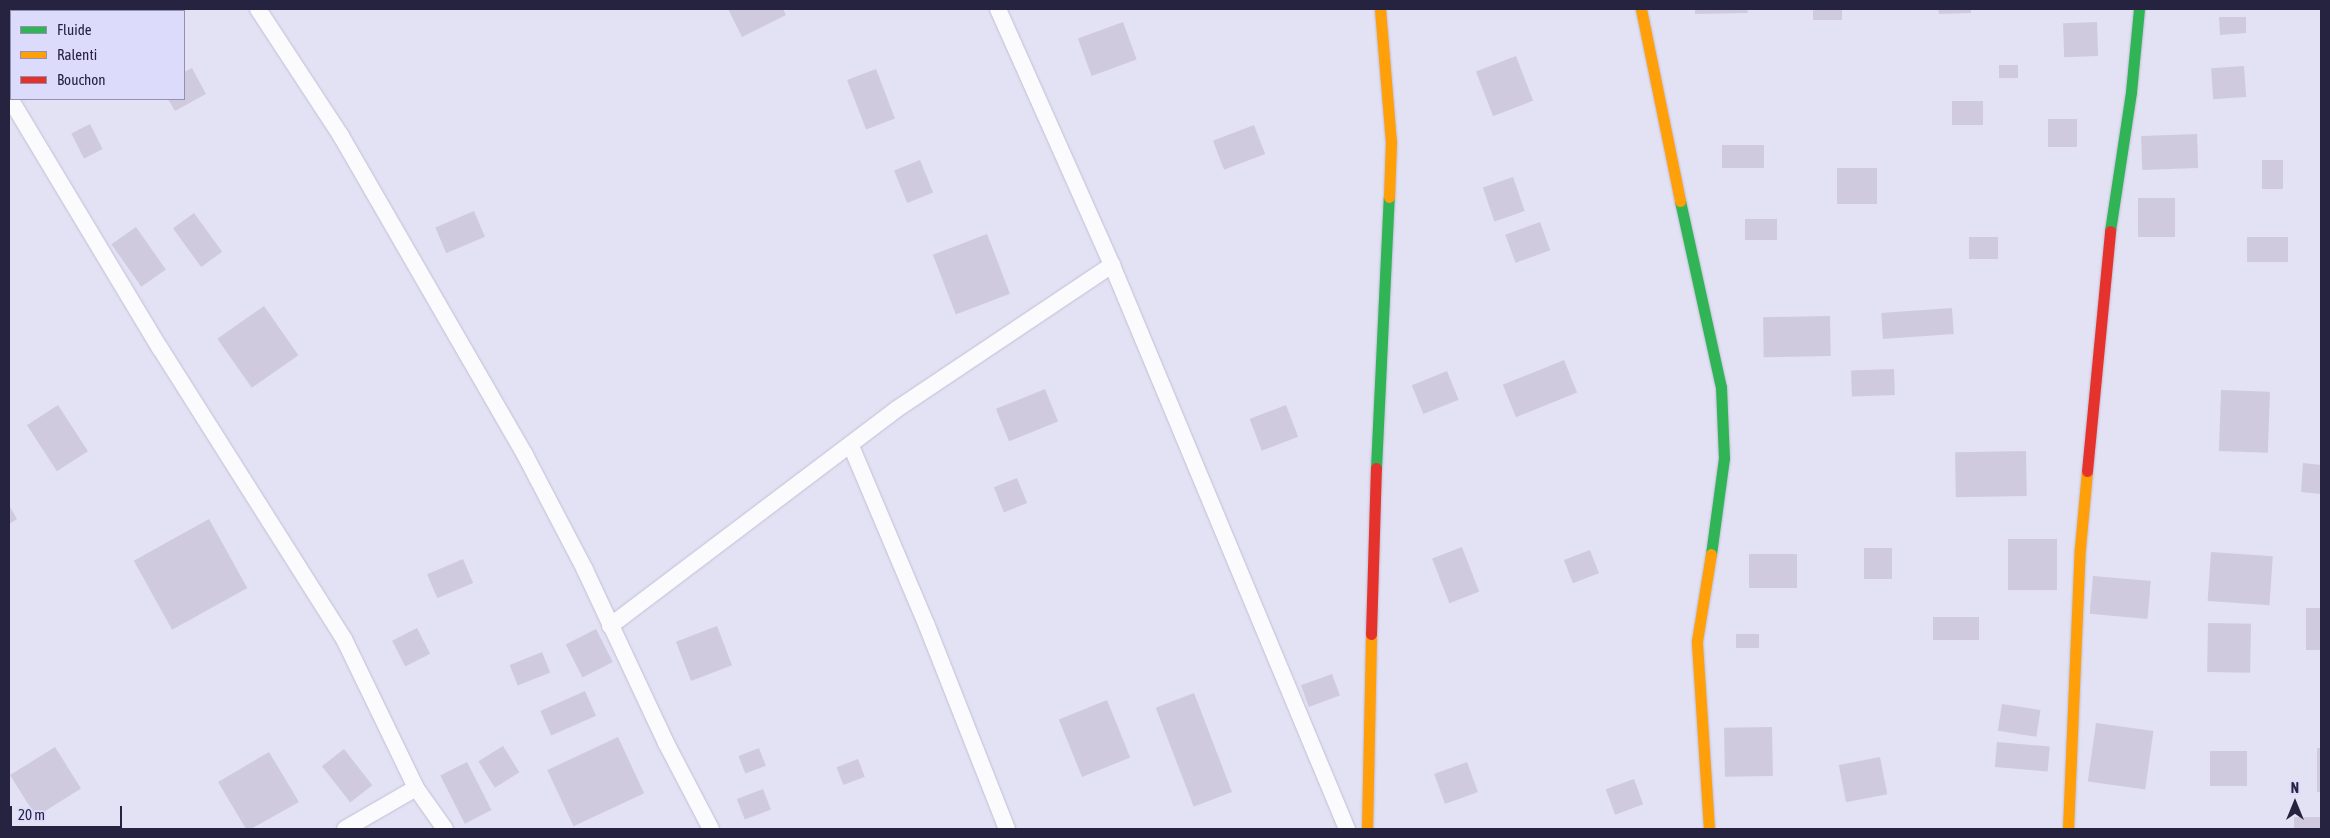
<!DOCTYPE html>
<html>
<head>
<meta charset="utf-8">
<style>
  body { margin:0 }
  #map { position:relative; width:2330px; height:838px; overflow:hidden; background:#e3e2f4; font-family:"Asap Condensed",sans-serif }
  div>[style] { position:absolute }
  .building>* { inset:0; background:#d0cadf; transform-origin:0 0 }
  .roads { filter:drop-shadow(0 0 1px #c1bfd6) drop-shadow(0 0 1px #c1bfd6) }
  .lane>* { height:16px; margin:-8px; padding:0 8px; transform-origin:8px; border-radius:8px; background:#fbfbfd }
  .fast>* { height:11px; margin:-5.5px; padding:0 5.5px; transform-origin:5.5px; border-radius:5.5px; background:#30b455 }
  .slow>* { height:11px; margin:-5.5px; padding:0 5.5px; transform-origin:5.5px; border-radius:5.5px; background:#ff9f0a }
  .jam>* { height:11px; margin:-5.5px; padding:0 5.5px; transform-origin:5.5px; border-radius:5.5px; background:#e5322d }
  span { translate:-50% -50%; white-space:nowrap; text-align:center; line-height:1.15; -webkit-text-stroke:4px #dcdbfb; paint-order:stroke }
  .frame { position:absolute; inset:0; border:10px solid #262341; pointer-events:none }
  .legend { position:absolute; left:10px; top:10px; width:175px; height:90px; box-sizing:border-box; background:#dcdbfb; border:1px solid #9391b1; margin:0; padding:6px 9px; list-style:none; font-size:15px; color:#262341 }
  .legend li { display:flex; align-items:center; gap:10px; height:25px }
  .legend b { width:25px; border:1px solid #9391b1 }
  .north { position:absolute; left:2270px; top:778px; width:50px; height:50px; -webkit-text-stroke:4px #dcdbfb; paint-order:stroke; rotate:0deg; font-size:14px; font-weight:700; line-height:20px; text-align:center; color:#262341 }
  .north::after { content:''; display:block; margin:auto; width:18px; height:22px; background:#262341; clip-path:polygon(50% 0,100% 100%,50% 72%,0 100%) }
  .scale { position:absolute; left:10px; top:806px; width:112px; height:22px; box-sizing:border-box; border:2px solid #262341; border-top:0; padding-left:6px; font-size:15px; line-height:18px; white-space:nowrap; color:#262341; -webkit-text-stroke:4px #dcdbfb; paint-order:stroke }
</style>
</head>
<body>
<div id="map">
  <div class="building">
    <i style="clip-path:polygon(728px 9px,783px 9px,786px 15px,742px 37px)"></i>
    <i style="clip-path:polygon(1695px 9px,1747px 9px,1748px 13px,1695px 14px)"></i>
    <i style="left:1813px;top:9px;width:29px;height:11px"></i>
    <i style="clip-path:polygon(1938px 9px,1971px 9px,1971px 13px,1939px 14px)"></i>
    <i style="clip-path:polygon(2219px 17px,2246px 17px,2246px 33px,2220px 35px)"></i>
    <i style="left:1123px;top:22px;width:40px;height:48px;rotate:70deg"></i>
    <i style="left:2097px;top:22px;width:34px;height:34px;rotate:88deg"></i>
    <i style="left:1516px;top:56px;width:48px;height:43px;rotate:69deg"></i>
    <i style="left:1999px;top:65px;width:19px;height:13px"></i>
    <i style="left:2244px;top:66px;width:31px;height:33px;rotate:86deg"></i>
    <i style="clip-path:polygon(192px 68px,206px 94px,175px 111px,168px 99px,184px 99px,184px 72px)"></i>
    <i style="left:876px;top:69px;width:53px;height:31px;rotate:69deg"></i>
    <i style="left:1952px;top:101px;width:31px;height:24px"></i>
    <i style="left:2048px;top:119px;width:29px;height:28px"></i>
    <i style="left:90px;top:124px;width:28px;height:21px;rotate:63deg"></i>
    <i style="left:1254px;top:125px;width:31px;height:44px;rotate:69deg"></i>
    <i style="left:2197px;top:134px;width:34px;height:56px;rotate:88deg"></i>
    <i style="left:1764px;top:145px;width:23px;height:42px;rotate:90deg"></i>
    <i style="left:920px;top:160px;width:35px;height:28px;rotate:68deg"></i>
    <i style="left:2262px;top:160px;width:21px;height:29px"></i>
    <i style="left:1837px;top:168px;width:40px;height:36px"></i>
    <i style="left:1513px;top:177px;width:36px;height:32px;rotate:71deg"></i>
    <i style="left:2138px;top:198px;width:37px;height:39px"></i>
    <i style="left:474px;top:211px;width:28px;height:42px;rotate:67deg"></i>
    <i style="left:194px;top:213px;width:48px;height:26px;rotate:54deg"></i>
    <i style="left:1745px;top:219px;width:32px;height:21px"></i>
    <i style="left:1540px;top:222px;width:30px;height:37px;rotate:70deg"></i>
    <i style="left:136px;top:227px;width:52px;height:30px;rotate:55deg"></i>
    <i style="left:987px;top:234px;width:64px;height:58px;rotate:69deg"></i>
    <i style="left:1969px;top:237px;width:29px;height:22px"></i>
    <i style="left:2288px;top:237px;width:25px;height:41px;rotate:90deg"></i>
    <i style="left:264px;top:306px;width:60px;height:57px;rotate:55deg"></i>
    <i style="left:1952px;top:308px;width:26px;height:71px;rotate:86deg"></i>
    <i style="left:1830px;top:316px;width:40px;height:67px;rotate:89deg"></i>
    <i style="left:1564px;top:360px;width:35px;height:66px;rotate:68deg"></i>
    <i style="left:1894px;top:369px;width:26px;height:43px;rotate:88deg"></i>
    <i style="left:1447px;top:371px;width:31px;height:38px;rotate:68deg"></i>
    <i style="left:1045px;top:389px;width:35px;height:53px;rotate:68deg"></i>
    <i style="left:2221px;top:390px;width:49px;height:61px;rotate:2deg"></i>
    <i style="left:58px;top:405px;width:55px;height:37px;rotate:57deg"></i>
    <i style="left:1286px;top:405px;width:34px;height:39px;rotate:69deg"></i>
    <i style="left:2026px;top:451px;width:45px;height:71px;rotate:89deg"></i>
    <i style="clip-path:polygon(2303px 463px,2321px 465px,2321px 494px,2301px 492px)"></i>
    <i style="left:1017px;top:478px;width:27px;height:25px;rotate:68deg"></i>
    <i style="clip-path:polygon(9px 505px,17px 519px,9px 524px)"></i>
    <i style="left:209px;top:519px;width:79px;height:86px;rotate:61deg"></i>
    <i style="left:2008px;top:539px;width:49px;height:51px"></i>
    <i style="left:1462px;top:547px;width:48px;height:32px;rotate:69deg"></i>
    <i style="left:1864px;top:548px;width:28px;height:31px"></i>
    <i style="left:1590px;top:550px;width:25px;height:28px;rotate:69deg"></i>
    <i style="left:2211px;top:552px;width:62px;height:49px;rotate:4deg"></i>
    <i style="left:1797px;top:554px;width:34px;height:48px;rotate:90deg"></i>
    <i style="left:463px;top:559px;width:26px;height:39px;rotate:67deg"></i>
    <i style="left:2093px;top:576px;width:58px;height:38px;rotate:5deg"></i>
    <i style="left:2306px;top:608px;width:15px;height:42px"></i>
    <i style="left:1933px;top:617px;width:46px;height:23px"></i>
    <i style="left:2208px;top:623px;width:43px;height:49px;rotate:1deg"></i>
    <i style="left:717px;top:626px;width:42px;height:44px;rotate:69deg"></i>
    <i style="left:417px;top:628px;width:29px;height:28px;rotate:63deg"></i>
    <i style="left:596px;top:629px;width:37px;height:34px;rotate:63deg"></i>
    <i style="left:1736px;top:634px;width:23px;height:14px"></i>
    <i style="left:542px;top:652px;width:22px;height:35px;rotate:68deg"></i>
    <i style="left:1332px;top:674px;width:23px;height:33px;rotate:70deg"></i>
    <i style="left:585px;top:691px;width:27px;height:49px;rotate:66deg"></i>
    <i style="left:1194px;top:693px;width:106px;height:41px;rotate:69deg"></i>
    <i style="left:1107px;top:700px;width:62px;height:52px;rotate:68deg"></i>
    <i style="left:2002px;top:704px;width:39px;height:27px;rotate:9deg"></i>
    <i style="left:2096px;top:723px;width:58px;height:59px;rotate:8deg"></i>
    <i style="left:1772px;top:727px;width:49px;height:48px;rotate:89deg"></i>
    <i style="left:618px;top:737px;width:62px;height:78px;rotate:65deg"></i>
    <i style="left:1997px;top:742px;width:53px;height:25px;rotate:5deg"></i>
    <i style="left:503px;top:746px;width:31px;height:29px;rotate:58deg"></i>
    <i style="left:55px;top:747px;width:49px;height:53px;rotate:58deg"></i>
    <i style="left:759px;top:748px;width:19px;height:22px;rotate:69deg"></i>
    <i style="left:2317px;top:748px;width:4px;height:44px"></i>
    <i style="left:344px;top:749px;width:46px;height:28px;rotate:52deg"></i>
    <i style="left:2210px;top:751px;width:37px;height:35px"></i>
    <i style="clip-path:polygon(269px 752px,299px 802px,251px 829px,246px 829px,218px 782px)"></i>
    <i style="left:1880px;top:757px;width:38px;height:42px;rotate:79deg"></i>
    <i style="left:858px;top:759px;width:19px;height:23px;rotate:69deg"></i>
    <i style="left:467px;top:762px;width:54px;height:30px;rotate:63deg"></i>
    <i style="left:1467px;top:762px;width:32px;height:35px;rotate:70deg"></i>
    <i style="left:1634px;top:779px;width:27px;height:30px;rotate:70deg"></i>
    <i style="left:763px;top:789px;width:22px;height:28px;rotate:69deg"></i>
    <i style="left:2294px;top:817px;width:27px;height:12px"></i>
  </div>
  <div class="roads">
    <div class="lane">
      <i style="left:258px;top:9px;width:152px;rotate:56.8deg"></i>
      <i style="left:341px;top:136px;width:368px;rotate:60deg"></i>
      <i style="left:525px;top:455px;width:130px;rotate:62.4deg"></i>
      <i style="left:585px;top:570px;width:191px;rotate:64.9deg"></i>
      <i style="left:666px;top:743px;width:97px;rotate:62.4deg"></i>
      <i style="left:998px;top:9px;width:280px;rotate:66deg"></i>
      <i style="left:1112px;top:265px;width:611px;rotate:67.38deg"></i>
      <i style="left:9px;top:97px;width:293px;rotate:59deg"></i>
      <i style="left:160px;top:348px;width:344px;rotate:57.7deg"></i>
      <i style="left:344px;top:639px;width:165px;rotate:64.2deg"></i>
      <i style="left:416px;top:788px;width:50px;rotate:54.7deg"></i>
      <i style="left:851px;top:446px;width:195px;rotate:67.1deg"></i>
      <i style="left:927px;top:626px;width:218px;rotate:68.5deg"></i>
      <i style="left:610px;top:626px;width:360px;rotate:-37.1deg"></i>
      <i style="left:897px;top:409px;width:259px;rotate:-33.8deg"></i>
      <i style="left:345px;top:829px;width:82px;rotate:-30deg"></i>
    </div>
    <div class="fast">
      <i style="left:1680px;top:201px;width:190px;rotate:77.6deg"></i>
      <i style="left:1721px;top:387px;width:71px;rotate:87.6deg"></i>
      <i style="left:1724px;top:458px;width:97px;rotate:97.7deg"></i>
      <i style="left:2110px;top:231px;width:141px;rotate:-81.4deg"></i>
      <i style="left:2131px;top:92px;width:83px;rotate:-84.5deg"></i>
      <i style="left:1376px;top:468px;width:271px;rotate:-87.3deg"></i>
    </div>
    <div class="slow">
      <i style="left:1380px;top:9px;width:133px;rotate:85.3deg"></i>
      <i style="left:1391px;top:142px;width:55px;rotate:92.1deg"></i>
      <i style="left:1641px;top:9px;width:196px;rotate:78.5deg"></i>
      <i style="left:1367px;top:829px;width:195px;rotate:-88.8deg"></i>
      <i style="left:1709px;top:829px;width:188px;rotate:-93.7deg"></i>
      <i style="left:1697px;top:641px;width:88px;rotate:-80.9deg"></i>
      <i style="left:2068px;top:829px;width:281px;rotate:-87.6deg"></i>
      <i style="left:2080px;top:548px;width:77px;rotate:-84.8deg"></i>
    </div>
    <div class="jam">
      <i style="left:2087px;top:471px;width:241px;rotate:-84.5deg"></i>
      <i style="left:1371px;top:634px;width:166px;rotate:-88.3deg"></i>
    </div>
  </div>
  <div class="frame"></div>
  <ul class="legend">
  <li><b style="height:6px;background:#30b455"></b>Fluide</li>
  <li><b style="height:6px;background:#ff9f0a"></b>Ralenti</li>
  <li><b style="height:6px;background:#e5322d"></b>Bouchon</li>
  </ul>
  <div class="north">N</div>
  <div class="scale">20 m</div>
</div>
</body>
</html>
